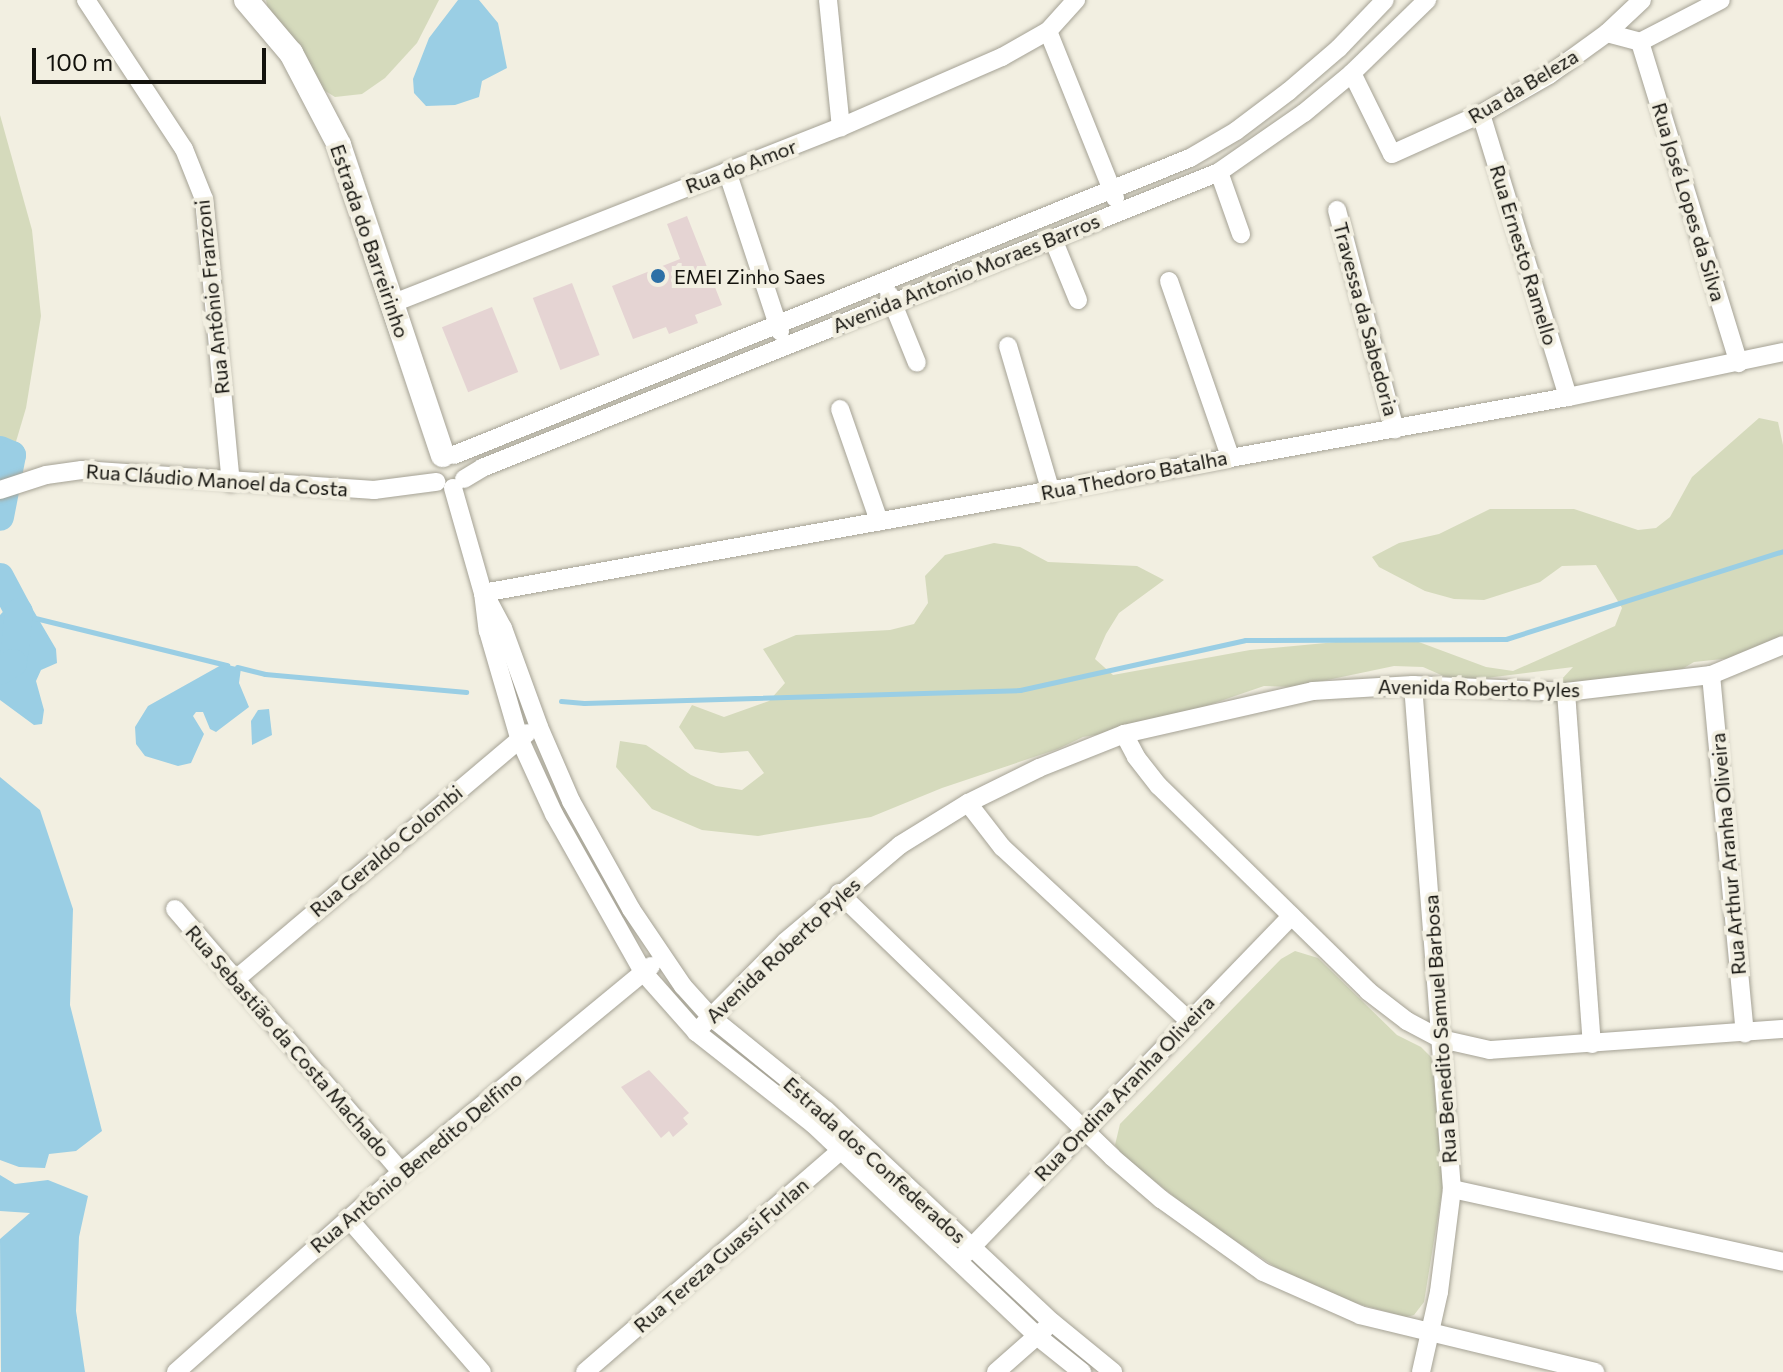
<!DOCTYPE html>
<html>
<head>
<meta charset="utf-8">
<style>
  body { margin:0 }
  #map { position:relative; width:1783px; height:1372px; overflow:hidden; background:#f2efe1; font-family:Commissioner,sans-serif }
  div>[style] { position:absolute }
  .green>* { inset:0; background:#d5dabc }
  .water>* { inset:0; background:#9acee4 }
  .stream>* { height:5px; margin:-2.5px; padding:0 2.5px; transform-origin:2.5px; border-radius:2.5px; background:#9acee4 }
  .river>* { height:28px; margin:-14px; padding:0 14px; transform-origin:14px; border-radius:14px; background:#9acee4 }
  .building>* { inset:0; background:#e5d4d3; transform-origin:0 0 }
  .roads { filter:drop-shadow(0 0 2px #a5a295) drop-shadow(0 0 2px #a5a295) }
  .minor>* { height:18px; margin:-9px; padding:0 9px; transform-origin:9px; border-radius:9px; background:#fff }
  .major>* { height:24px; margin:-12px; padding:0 12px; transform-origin:12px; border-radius:12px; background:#fff }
  .dots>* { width:22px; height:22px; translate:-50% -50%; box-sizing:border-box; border:4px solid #f2efe1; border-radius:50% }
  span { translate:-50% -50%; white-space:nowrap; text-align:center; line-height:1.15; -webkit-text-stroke:8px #f2efe1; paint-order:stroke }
  .street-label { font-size:20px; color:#13120d }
  .poi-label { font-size:20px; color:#13120d }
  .left { translate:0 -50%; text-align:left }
  .scale { position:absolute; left:32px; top:48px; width:234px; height:36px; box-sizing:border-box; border:4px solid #13120d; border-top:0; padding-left:10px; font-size:24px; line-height:28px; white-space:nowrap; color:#13120d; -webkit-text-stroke:6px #f2efe1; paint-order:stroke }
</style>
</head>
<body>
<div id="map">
  <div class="green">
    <i style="clip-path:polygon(266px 0,439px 0,417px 43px,385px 78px,362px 94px,335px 97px,314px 84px,269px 13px)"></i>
    <i style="clip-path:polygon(0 115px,32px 230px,41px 316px,26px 408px,12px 455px,0 462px)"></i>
    <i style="clip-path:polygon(1759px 418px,1778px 422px,1783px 445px,1783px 637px,1732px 658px,1694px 662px,1645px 691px,1611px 697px,1549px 693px,1573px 667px,1478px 679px,1448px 678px,1423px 667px,1394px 666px,1294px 687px,1264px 686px,1145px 727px,1083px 737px,1058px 749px,942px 788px,871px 817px,758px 836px,702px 830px,652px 809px,616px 767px,620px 741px,646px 745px,691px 775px,716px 786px,742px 790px,764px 773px,748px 751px,721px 753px,695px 749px,679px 727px,692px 705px,724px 717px,769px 701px,785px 683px,763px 649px,796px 635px,890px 630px,914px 624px,928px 603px,925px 576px,945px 555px,994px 543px,1020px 547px,1048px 562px,1137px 566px,1164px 580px,1119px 613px,1106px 634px,1095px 659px,1113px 675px,1250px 650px,1368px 639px,1408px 638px,1486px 667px,1513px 671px,1615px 626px,1622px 608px,1596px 565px,1562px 566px,1540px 582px,1484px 600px,1454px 599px,1425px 591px,1379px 567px,1372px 557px,1399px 543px,1439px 534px,1490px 509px,1574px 509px,1638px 530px,1656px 528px,1670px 517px,1692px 477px)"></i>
    <i style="clip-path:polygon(1295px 951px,1318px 958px,1397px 1035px,1421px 1047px,1434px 1060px,1444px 1179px,1424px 1302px,1414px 1315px,1406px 1317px,1344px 1300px,1277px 1268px,1206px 1222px,1123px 1156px,1115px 1145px,1120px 1124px,1281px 959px)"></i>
  </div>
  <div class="water">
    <i style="clip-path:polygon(458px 0,479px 0,498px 23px,507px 68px,482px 81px,479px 97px,455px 105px,426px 106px,414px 93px,413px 79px,429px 38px)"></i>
    <i style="clip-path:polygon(13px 601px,29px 603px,56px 649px,57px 663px,41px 670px,36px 681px,44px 710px,42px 724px,34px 725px,0 700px,0 615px)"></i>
    <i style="clip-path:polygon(223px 664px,241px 668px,239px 683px,249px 707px,216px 732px,210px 729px,203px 712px,196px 712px,193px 716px,204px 734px,191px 763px,178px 766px,145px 756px,136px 744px,135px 727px,148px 706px)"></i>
    <i style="clip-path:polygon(269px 709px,272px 735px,252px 745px,251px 721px,258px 710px)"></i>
    <i style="clip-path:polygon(0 777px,40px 810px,73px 909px,70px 1005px,102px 1131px,76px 1151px,49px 1154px,45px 1168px,19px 1167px,0 1160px)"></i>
    <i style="clip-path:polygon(0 1175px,15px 1184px,48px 1180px,88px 1196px,79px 1237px,76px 1311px,85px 1372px,1px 1372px,0 1239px,30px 1213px,0 1211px)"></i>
  </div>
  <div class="stream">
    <i style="left:35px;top:618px;width:198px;rotate:13.8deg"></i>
    <i style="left:237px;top:667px;width:29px;rotate:14deg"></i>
    <i style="left:265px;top:674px;width:202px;rotate:5.1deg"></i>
    <i style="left:561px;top:701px;width:23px;rotate:5deg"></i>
    <i style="left:584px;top:703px;width:436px;rotate:-1.7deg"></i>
    <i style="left:1020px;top:690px;width:230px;rotate:-12.5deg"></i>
    <i style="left:1245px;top:640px;width:261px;rotate:-0.2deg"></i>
    <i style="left:1506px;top:639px;width:291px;rotate:-17.6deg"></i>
  </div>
  <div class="river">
    <i style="left:0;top:450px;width:13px;rotate:23deg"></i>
    <i style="left:12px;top:455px;width:63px;rotate:101deg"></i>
    <i style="left:0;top:577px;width:40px;rotate:62deg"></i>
    <i style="left:19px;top:612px;width:51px;rotate:96.7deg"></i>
    <i style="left:13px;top:663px;width:15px;rotate:148deg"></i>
  </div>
  <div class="building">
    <i style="clip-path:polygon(687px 216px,722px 305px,695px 315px,698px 323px,669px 334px,666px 327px,633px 339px,612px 286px,680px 259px,667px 224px)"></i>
    <i style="left:572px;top:283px;width:77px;height:42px;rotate:69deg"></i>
    <i style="left:492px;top:307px;width:70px;height:54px;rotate:68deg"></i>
    <i style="clip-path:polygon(649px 1070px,689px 1113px,683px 1118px,688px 1124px,673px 1137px,669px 1131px,661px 1138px,621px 1087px)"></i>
  </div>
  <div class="roads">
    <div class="minor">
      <i style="left:86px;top:0;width:178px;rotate:56.7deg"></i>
      <i style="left:184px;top:149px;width:54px;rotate:68.2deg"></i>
      <i style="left:204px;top:199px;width:285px;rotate:84.6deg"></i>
      <i style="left:828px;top:0;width:128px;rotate:84.2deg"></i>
      <i style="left:1048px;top:31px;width:180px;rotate:68.1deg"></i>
      <i style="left:1607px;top:33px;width:34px;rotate:15deg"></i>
      <i style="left:1640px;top:42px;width:91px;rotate:-27.4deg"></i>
      <i style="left:1640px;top:42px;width:336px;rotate:72.9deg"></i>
      <i style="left:1352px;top:73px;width:90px;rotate:63.7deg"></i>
      <i style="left:1392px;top:154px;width:98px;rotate:-24.2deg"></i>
      <i style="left:1481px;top:114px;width:78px;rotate:-29.8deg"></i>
      <i style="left:1549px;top:75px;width:72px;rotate:-35.9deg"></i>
      <i style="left:1607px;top:33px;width:48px;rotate:-43.3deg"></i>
      <i style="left:1481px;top:114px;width:296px;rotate:72.9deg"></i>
      <i style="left:727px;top:171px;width:169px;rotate:71.7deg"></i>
      <i style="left:1219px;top:172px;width:66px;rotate:70.5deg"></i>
      <i style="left:1337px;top:210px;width:227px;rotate:75.2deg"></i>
      <i style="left:1053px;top:239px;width:66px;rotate:67.7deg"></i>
      <i style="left:1169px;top:281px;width:185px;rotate:70.8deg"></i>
      <i style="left:889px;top:294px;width:74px;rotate:67.9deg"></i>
      <i style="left:391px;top:304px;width:484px;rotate:-21.5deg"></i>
      <i style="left:841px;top:127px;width:176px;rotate:-23.5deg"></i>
      <i style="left:1002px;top:57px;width:53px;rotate:-29.5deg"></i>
      <i style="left:1048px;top:31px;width:42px;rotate:-47.9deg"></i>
      <i style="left:1008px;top:346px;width:152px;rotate:73.6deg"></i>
      <i style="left:840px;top:409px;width:119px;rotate:70.8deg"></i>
      <i style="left:454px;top:455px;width:794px;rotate:-21.98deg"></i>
      <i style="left:1190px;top:158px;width:53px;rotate:-30.4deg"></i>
      <i style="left:1236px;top:131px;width:66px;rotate:-37deg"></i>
      <i style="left:1289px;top:91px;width:66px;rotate:-40.7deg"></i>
      <i style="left:1339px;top:48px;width:66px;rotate:-46.2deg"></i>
      <i style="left:464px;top:479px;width:21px;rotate:-31deg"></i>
      <i style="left:482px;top:468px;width:794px;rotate:-21.88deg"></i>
      <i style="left:1219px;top:172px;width:103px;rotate:-34.8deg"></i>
      <i style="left:1304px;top:113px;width:62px;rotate:-39.8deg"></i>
      <i style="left:1352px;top:73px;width:105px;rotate:-44.2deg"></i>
      <i style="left:453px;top:488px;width:109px;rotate:74.1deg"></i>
      <i style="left:483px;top:593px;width:38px;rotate:83deg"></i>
      <i style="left:488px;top:631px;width:111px;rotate:73.8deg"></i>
      <i style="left:519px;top:738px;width:84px;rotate:65.3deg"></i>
      <i style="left:554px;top:814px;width:181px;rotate:60.6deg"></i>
      <i style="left:643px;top:972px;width:80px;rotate:48.5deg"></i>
      <i style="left:696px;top:1032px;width:149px;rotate:38.2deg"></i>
      <i style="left:813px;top:1124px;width:308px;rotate:43.4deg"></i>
      <i style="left:1037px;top:1336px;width:58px;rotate:38.7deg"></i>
      <i style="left:0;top:490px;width:48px;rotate:-18.1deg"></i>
      <i style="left:46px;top:475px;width:36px;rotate:-8deg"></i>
      <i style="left:82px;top:470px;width:293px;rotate:3.9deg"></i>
      <i style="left:374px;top:490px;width:63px;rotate:-7.4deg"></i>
      <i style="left:483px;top:593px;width:1103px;rotate:-10.24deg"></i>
      <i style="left:1568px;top:397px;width:220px;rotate:-11.8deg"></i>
      <i style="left:489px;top:602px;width:30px;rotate:62deg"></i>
      <i style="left:503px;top:628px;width:105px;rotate:70deg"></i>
      <i style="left:539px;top:727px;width:81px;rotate:66.6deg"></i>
      <i style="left:571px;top:801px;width:124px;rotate:60.9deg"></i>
      <i style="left:631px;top:909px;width:93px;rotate:56deg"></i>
      <i style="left:683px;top:986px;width:42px;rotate:47.9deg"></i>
      <i style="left:711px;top:1017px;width:148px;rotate:39deg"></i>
      <i style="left:826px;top:1110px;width:310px;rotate:43.2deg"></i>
      <i style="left:1052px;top:1322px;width:79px;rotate:39.3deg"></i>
      <i style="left:1711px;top:675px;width:360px;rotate:84.6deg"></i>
      <i style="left:1413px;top:685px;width:506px;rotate:85.58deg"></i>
      <i style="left:1452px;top:1189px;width:104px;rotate:97.2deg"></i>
      <i style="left:1439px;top:1292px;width:82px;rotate:102.7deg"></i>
      <i style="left:1566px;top:692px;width:353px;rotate:85.8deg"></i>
      <i style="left:1124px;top:734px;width:26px;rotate:62deg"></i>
      <i style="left:1136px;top:757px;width:37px;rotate:52deg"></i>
      <i style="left:1159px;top:786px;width:293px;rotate:44.4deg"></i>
      <i style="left:1368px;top:991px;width:49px;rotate:37.6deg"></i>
      <i style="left:1407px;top:1021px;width:38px;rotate:28deg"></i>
      <i style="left:1441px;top:1039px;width:50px;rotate:12.7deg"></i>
      <i style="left:1490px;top:1050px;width:294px;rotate:-4.1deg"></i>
      <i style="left:968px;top:803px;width:56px;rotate:52.3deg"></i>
      <i style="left:1002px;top:847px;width:254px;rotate:42.9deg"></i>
      <i style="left:839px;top:893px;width:380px;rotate:44deg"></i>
      <i style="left:1112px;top:1157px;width:65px;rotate:40.6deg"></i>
      <i style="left:1161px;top:1199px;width:125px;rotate:35.6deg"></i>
      <i style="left:1263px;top:1272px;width:106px;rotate:23.9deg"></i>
      <i style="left:1360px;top:1315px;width:242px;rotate:13.6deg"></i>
      <i style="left:175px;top:909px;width:347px;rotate:49.3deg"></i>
      <i style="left:236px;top:979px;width:381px;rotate:-40.2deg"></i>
      <i style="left:696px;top:1032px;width:127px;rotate:-45.3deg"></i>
      <i style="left:785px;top:942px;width:150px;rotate:-40.1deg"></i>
      <i style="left:900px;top:845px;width:80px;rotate:-31.7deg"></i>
      <i style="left:968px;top:803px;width:79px;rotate:-26.2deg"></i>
      <i style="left:1039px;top:768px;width:92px;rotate:-21.8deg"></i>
      <i style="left:1124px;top:734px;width:194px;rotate:-12.8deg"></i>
      <i style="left:1313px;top:691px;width:100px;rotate:-3.4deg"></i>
      <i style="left:1413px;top:685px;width:153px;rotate:2.6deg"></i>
      <i style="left:1566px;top:692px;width:146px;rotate:-6.7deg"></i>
      <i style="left:1711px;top:675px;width:78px;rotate:-22.6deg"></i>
      <i style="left:1452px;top:1189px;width:339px;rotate:12.4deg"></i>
      <i style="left:348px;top:1218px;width:204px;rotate:49deg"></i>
      <i style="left:965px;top:1254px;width:470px;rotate:-46deg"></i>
      <i style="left:176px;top:1372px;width:301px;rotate:-41.6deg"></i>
      <i style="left:401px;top:1172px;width:324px;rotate:-39.5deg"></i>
      <i style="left:585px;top:1372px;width:349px;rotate:-40.9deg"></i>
      <i style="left:996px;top:1372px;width:65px;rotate:-41.3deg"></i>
    </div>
    <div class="major">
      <i style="left:246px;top:0;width:70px;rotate:49.7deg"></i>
      <i style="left:291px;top:53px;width:104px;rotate:62.4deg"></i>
      <i style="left:339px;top:145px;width:327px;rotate:71.5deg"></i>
    </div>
  </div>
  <div class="dots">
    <i style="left:658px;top:276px;background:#2d70a6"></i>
  </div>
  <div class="street-label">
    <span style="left:1523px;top:86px;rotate:-31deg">Rua da Beleza</span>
    <span style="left:741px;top:166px;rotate:-21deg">Rua do Amor</span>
    <span style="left:1689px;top:202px;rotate:73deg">Rua José Lopes da Silva</span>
    <span style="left:370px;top:241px;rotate:71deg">Estrada do Barreirinho</span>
    <span style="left:1524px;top:255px;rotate:73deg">Rua Ernesto Ramello</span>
    <span style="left:966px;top:273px;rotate:-22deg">Avenida Antonio Moraes Barros</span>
    <span style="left:212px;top:297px;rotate:-96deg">Rua Antônio Franzoni</span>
    <span style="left:1366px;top:319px;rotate:75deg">Travessa da Sabedoria</span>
    <span style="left:1134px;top:475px;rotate:-11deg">Rua Thedoro Batalha</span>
    <span style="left:217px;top:480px;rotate:4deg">Rua Cláudio Manoel da Costa</span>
    <span style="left:1479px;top:688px;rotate:1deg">Avenida Roberto Pyles</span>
    <span style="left:386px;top:851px;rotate:-40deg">Rua Geraldo Colombi</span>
    <span style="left:1728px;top:854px;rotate:-95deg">Rua Arthur Aranha Oliveira</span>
    <span style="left:783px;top:950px;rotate:-43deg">Avenida Roberto Pyles</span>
    <span style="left:1440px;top:1029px;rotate:-94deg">Rua Benedito Samuel Barbosa</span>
    <span style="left:288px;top:1041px;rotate:49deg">Rua Sebastião da Costa Machado</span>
    <span style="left:1124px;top:1088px;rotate:-46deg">Rua Ondina Aranha Oliveira</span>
    <span style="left:875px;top:1160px;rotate:42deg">Estrada dos Confederados</span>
    <span style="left:416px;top:1162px;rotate:-40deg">Rua Antônio Benedito Delfino</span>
    <span style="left:721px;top:1255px;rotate:-41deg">Rua Tereza Guassi Furlan</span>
  </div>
  <div class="poi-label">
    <span class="left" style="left:674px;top:276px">EMEI Zinho Saes</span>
  </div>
  <div class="scale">100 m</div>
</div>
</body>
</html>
